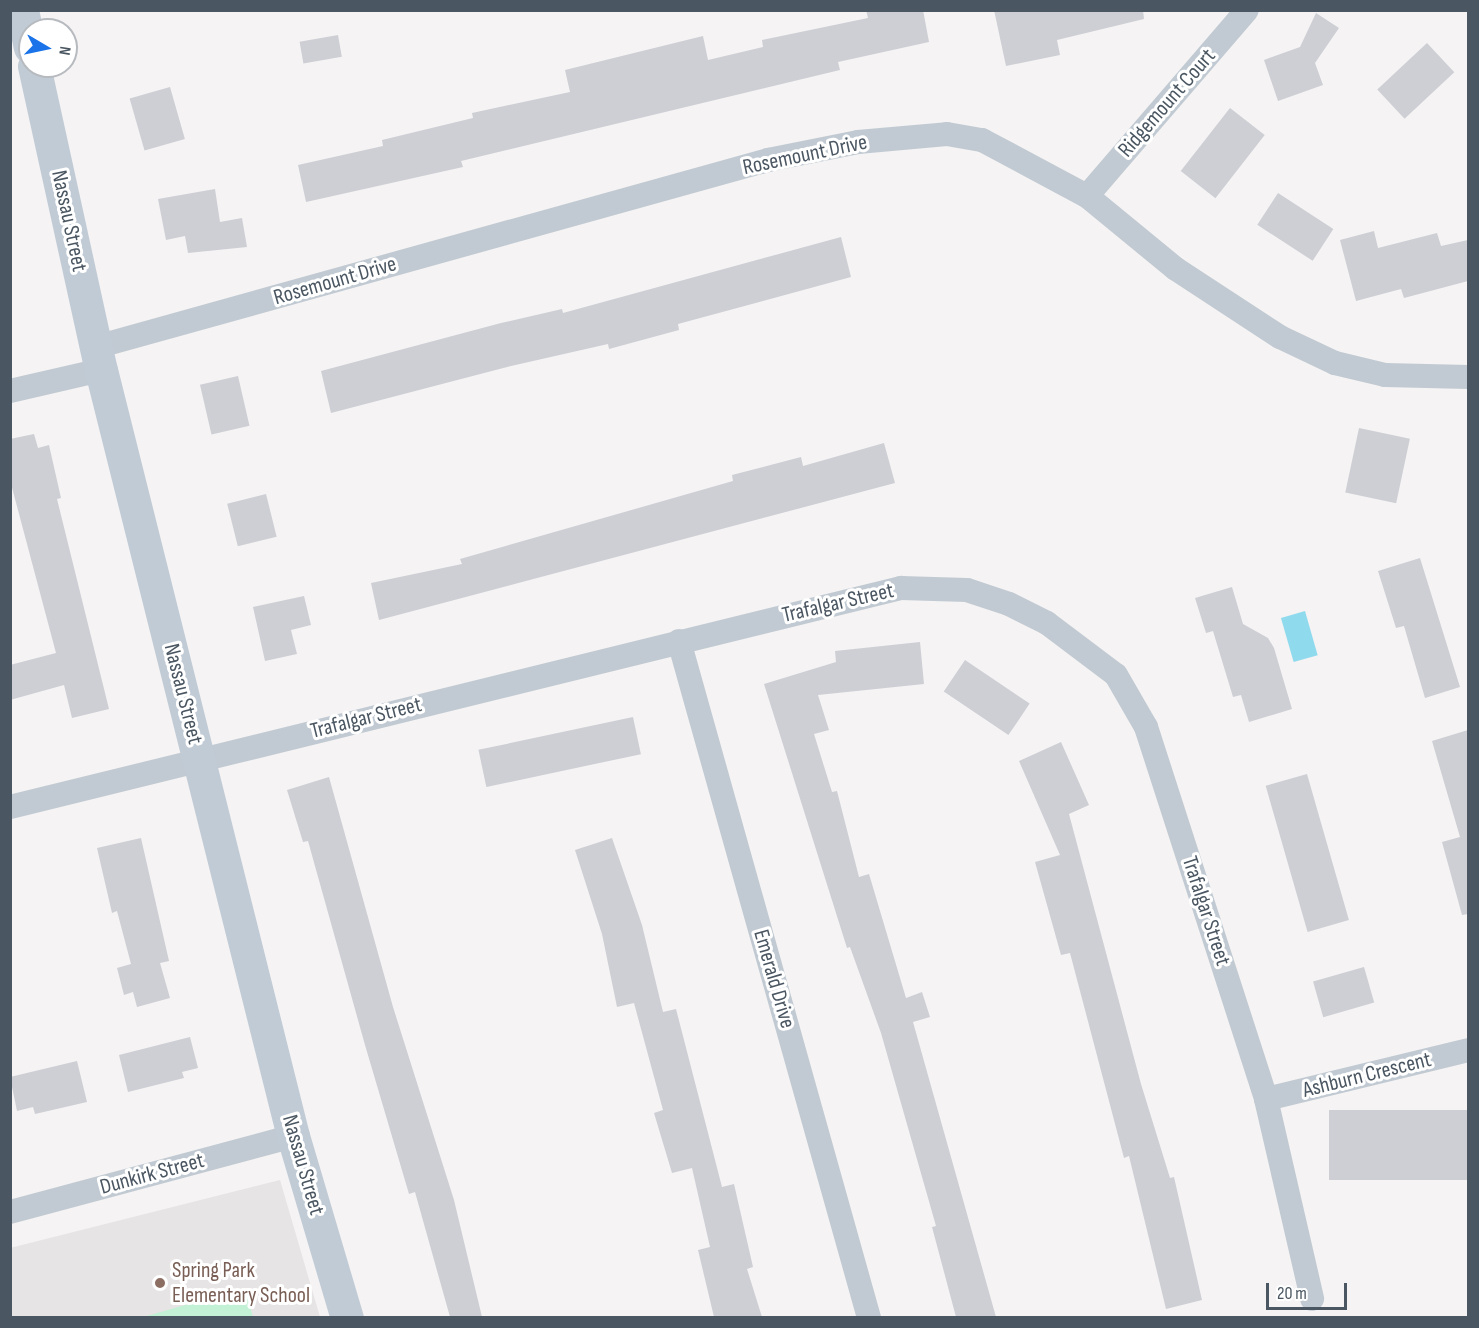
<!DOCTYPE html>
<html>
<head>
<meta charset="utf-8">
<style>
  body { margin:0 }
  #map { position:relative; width:1479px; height:1328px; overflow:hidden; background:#f5f3f3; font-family:"Sofia Sans Condensed",sans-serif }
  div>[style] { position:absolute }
  .education>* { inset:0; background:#e6e4e5 }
  .green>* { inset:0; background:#c3f1d5 }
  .water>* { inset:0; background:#90daee; transform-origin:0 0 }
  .building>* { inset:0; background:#cdcfd5; transform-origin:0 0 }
  .street>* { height:24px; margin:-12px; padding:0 12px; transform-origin:12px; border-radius:12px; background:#c1cad2 }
  .secondary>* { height:33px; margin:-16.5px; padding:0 16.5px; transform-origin:16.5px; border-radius:16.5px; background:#c1cbd6 }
  .dots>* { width:16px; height:16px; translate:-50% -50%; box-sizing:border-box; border:3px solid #fff; border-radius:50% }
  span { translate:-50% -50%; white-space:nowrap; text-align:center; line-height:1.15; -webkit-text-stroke:6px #fff; paint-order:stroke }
  .street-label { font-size:22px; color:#4a5661 }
  .education-label { font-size:22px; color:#785e54 }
  .left { translate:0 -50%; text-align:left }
  .frame { position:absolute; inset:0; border:12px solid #4a5661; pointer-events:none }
  .north { position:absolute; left:18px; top:18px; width:60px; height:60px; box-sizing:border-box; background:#fff; border:2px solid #b7bbc0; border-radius:50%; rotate:99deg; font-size:16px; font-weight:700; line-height:24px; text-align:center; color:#4a5661 }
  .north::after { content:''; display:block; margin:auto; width:21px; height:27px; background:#1a73e8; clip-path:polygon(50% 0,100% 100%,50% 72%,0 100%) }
  .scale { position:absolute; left:1266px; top:1283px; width:81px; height:27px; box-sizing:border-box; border:3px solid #4a5661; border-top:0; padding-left:8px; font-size:18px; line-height:21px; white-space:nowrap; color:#4a5661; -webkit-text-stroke:4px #fff; paint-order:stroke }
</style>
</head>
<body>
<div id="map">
  <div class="education">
    <i style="clip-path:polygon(280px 1180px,320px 1317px,11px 1317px,10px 1248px)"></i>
  </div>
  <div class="green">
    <i style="clip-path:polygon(245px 1288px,253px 1317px,143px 1317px)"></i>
  </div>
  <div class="water">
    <i style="left:1305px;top:611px;width:46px;height:25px;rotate:74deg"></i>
  </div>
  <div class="building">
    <i style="clip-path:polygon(866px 10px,923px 10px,929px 42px,838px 62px,840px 70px,461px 161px,463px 167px,306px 202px,298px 165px,383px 146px,382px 140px,473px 118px,472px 113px,570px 92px,565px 70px,703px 36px,708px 60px,763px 47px,762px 40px,868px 18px)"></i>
    <i style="clip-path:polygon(994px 10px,1143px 10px,1144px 19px,1057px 40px,1060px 55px,1006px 66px)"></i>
    <i style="clip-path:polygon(1316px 13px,1339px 28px,1315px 63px,1323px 85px,1278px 101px,1264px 60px,1300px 47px)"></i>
    <i style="left:338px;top:35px;width:22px;height:39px;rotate:80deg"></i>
    <i style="left:1427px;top:43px;width:40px;height:68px;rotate:47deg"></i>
    <i style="left:170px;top:87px;width:54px;height:42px;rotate:74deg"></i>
    <i style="left:1230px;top:108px;width:44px;height:80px;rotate:38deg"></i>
    <i style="clip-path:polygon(215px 189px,220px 222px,242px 218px,247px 247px,188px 253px,185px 236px,166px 240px,158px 199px)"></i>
    <i style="left:1278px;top:193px;width:66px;height:38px;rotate:33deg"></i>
    <i style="clip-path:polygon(1374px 231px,1378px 248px,1437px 233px,1441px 246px,1468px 240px,1468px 281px,1404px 298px,1401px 289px,1356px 301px,1340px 240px)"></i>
    <i style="clip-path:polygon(841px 237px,851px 277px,678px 324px,679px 330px,609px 349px,608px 344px,511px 366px,331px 413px,321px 371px,501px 323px,562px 309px,563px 313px)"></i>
    <i style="left:238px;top:376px;width:51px;height:39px;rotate:77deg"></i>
    <i style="left:1359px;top:428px;width:52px;height:66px;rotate:12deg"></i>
    <i style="clip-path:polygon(34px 434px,38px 448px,49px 445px,61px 498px,57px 499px,109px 709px,72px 718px,64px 685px,10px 700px,10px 665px,56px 653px,10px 480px,10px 439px)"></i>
    <i style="clip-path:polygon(884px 443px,895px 483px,379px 620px,371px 583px,462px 564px,460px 559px,733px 481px,732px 475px,801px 457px,803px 466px)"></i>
    <i style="left:266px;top:494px;width:44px;height:40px;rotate:76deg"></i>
    <i style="clip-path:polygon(1420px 558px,1460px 687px,1425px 698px,1404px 626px,1396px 628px,1378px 571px)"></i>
    <i style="clip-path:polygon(1232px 587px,1243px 624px,1268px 638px,1274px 648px,1292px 709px,1249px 722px,1241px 695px,1233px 697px,1213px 631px,1206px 633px,1195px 598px)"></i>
    <i style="clip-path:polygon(304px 596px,311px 625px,291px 630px,297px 654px,265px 661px,253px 607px)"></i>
    <i style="clip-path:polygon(920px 642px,924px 684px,818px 695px,829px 730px,814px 734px,832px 792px,837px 791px,859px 877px,869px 874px,906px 998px,922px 992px,930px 1017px,913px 1022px,996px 1317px,956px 1317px,932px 1227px,936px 1226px,881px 1033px,850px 947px,847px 948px,764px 684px,836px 662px,835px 651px)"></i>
    <i style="left:965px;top:660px;width:78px;height:38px;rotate:34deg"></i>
    <i style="left:633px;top:717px;width:38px;height:158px;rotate:78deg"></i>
    <i style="clip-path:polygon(1468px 730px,1468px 914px,1462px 915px,1442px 842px,1460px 837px,1432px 741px)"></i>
    <i style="clip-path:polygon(1061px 742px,1089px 805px,1069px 814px,1141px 1084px,1170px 1178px,1174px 1177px,1202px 1300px,1166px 1309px,1129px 1156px,1124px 1158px,1070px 953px,1061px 955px,1035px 862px,1060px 855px,1019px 761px)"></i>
    <i style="left:1307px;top:774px;width:152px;height:43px;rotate:74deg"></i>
    <i style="clip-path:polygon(329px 777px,393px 1007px,454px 1200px,482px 1317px,450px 1317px,415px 1192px,409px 1194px,365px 1045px,308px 841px,303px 842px,287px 790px)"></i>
    <i style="clip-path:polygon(141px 838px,169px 961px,160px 963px,170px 998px,137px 1007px,133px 992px,124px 995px,117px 968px,131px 964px,117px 911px,112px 913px,97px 848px)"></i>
    <i style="clip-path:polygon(612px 838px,642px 925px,663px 1012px,676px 1009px,722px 1187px,734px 1184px,753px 1267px,747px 1269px,762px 1317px,714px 1317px,698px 1250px,710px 1247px,692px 1168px,672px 1173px,654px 1113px,663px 1110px,634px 1003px,617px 1007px,602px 934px,575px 850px)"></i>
    <i style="left:1364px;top:967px;width:37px;height:53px;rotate:74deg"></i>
    <i style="clip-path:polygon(190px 1037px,198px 1068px,182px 1072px,184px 1078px,128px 1092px,119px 1055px)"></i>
    <i style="clip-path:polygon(77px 1061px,87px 1102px,35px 1114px,33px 1107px,17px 1111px,10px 1077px)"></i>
    <i style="left:1468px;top:1110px;width:70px;height:139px;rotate:90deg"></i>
  </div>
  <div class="street">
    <i style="left:1087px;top:196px;width:245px;rotate:-49.3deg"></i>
    <i style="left:96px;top:347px;width:698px;rotate:-15.55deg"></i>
    <i style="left:768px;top:160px;width:92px;rotate:-11.3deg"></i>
    <i style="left:858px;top:142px;width:89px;rotate:-5.1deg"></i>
    <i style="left:947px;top:134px;width:36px;rotate:10deg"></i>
    <i style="left:982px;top:140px;width:119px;rotate:28.1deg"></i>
    <i style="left:1087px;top:196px;width:115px;rotate:39.4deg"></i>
    <i style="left:1176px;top:269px;width:124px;rotate:33.2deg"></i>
    <i style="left:1280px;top:337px;width:61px;rotate:25.3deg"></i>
    <i style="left:1335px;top:363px;width:51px;rotate:13.5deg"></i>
    <i style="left:1385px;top:375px;width:83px;rotate:1.4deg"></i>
    <i style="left:10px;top:391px;width:93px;rotate:-13deg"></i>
    <i style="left:679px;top:641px;width:703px;rotate:74.32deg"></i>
    <i style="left:10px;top:807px;width:918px;rotate:-13.81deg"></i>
    <i style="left:901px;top:588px;width:66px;rotate:1.7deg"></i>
    <i style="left:967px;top:590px;width:44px;rotate:18.4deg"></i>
    <i style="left:1009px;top:604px;width:42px;rotate:26.6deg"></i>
    <i style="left:1047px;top:623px;width:86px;rotate:37deg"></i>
    <i style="left:1116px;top:675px;width:60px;rotate:60deg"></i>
    <i style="left:1146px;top:727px;width:391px;rotate:72.1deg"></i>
    <i style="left:1266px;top:1099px;width:205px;rotate:77deg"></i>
    <i style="left:1266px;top:1099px;width:208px;rotate:-13.6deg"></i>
    <i style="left:10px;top:1212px;width:293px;rotate:-15deg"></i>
  </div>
  <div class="secondary">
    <i style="left:22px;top:10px;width:38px;rotate:78deg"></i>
    <i style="left:34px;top:66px;width:311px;rotate:77.6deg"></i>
    <i style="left:101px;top:370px;width:790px;rotate:75.93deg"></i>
    <i style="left:293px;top:1136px;width:190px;rotate:73.5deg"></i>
  </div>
  <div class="dots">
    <i style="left:160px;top:1283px;background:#8d6e63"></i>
  </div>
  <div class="street-label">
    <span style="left:1167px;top:103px;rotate:-49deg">Ridgemount Court</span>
    <span style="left:805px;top:155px;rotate:-12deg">Rosemount Drive</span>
    <span style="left:69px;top:221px;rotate:78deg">Nassau Street</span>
    <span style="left:335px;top:281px;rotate:-16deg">Rosemount Drive</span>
    <span style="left:838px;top:603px;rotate:-13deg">Trafalgar Street</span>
    <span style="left:183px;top:694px;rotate:76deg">Nassau Street</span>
    <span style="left:366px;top:718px;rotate:-14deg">Trafalgar Street</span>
    <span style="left:1206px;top:911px;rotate:72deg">Trafalgar Street</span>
    <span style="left:774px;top:979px;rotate:74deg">Emerald Drive</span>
    <span style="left:1367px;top:1075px;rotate:-14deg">Ashburn Crescent</span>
    <span style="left:303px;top:1165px;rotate:74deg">Nassau Street</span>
    <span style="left:152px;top:1174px;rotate:-15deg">Dunkirk Street</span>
  </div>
  <div class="education-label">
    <span class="left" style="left:172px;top:1283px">Spring Park<br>Elementary School</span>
  </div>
  <div class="frame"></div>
  <div class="north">N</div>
  <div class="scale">20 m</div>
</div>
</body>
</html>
